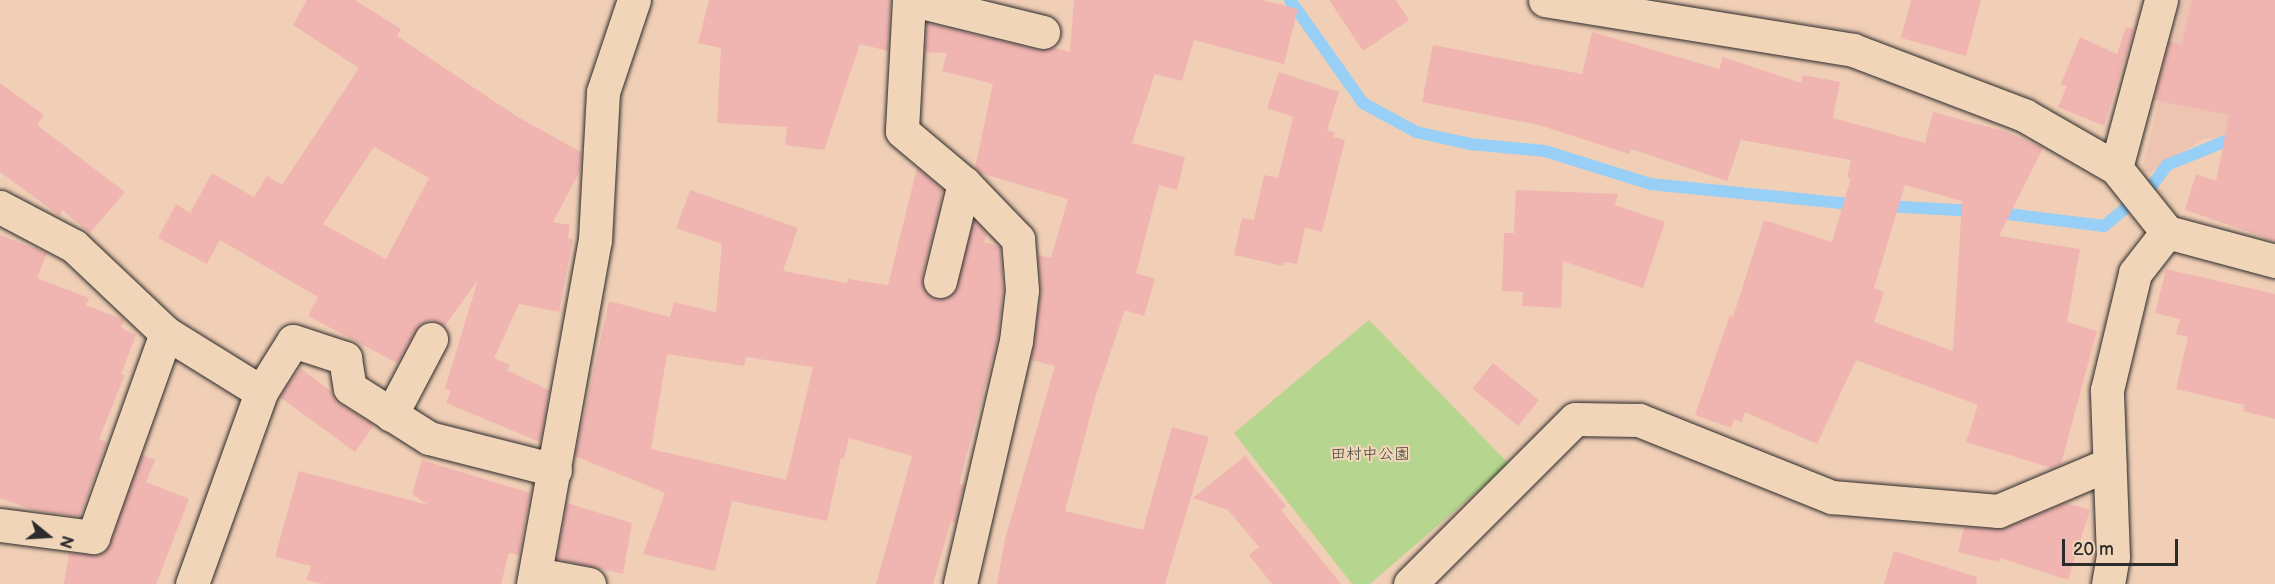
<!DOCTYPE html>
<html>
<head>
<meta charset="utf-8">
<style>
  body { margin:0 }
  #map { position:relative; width:2275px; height:584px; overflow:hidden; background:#f1cfb6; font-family:"Balsamiq Sans","Klee One",sans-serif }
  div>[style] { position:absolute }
  .built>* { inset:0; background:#edc4b1 }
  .green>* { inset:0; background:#b6d58e }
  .stream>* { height:12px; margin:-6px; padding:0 6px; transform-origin:6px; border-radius:6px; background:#97cff6 }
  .building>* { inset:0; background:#f0b5b0; transform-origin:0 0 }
  .roads { filter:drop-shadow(0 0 2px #2b2b2b) drop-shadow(0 0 2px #2b2b2b) }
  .minor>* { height:33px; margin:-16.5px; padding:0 16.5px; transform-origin:16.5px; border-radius:16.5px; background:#f1d5b8 }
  span { translate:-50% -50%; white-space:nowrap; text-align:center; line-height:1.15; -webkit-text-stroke:4.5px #f1d5b8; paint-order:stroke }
  .park-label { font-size:16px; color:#40443a }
  .north { position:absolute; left:18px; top:506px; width:60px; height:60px; -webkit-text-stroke:4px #f1d5b8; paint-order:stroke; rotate:108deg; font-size:16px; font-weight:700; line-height:24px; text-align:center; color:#2b2b2b }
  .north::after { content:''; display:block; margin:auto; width:21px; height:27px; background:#2b2b2b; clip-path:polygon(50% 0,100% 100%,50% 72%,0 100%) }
  .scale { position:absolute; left:2062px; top:539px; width:116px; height:27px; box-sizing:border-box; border:3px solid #2b2b2b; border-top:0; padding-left:8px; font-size:18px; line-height:21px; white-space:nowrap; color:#2b2b2b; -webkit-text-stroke:4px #f1d5b8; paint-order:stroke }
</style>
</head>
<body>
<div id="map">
  <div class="built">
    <i style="clip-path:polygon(2183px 0,2275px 0,2263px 135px,2205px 138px,2150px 173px,2142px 171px)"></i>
  </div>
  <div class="green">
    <i style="clip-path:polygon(1369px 320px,1509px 464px,1370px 584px,1352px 584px,1234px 433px)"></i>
  </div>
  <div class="stream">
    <i style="left:1290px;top:0;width:126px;rotate:54.7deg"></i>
    <i style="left:1363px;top:103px;width:60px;rotate:28.7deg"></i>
    <i style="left:1416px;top:132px;width:55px;rotate:12.5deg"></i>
    <i style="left:1470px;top:144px;width:75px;rotate:5.3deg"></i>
    <i style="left:1545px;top:151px;width:110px;rotate:17.4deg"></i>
    <i style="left:1650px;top:184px;width:210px;rotate:5.7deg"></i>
    <i style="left:1883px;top:206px;width:93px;rotate:3.1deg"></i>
    <i style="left:1993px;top:212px;width:112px;rotate:7.2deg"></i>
    <i style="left:2104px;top:226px;width:61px;rotate:-39.7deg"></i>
    <i style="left:2151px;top:187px;width:27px;rotate:-54deg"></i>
    <i style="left:2167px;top:165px;width:64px;rotate:-22.1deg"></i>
    <i style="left:2226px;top:141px;width:14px;rotate:4deg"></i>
  </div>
  <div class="building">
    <i style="clip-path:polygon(evenodd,307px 0,355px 0,401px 29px,397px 36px,516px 116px,581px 152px,580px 171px,553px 222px,570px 225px,568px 238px,573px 239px,559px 312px,519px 304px,494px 358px,510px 365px,507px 370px,549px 390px,540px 442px,446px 403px,451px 391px,445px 388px,478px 280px,444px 327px,431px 320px,421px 324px,397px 363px,308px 316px,318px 297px,220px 240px,207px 264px,158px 238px,176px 204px,190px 213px,212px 173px,254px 197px,267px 176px,282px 185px,359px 68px,293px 25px,307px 0,374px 147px,429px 178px,386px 259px,323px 224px,374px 147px)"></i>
    <i style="clip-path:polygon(709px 0,890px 0,888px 51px,860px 44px,824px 150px,785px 145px,787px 127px,717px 123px,721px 48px,698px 43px)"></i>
    <i style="clip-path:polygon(1074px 0,1262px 0,1298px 9px,1284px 64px,1194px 40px,1182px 81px,1155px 74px,1132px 143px,1185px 157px,1177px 190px,1159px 185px,1136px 273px,1155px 279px,1144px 316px,1125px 310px,1095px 398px,1065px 511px,1143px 530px,1172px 427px,1209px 437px,1165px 584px,997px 584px,1005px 539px,1055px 366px,1031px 360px,1041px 292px,1038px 255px,1051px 258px,1068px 199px,980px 173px,975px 168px,993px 84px,942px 71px,947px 53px,925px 52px,927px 23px,1039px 50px,1055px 48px,1070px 52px)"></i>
    <i style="clip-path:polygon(1329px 0,1396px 0,1409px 20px,1363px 51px)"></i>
    <i style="clip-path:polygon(1911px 0,1981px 0,1966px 56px,1901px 38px)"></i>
    <i style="clip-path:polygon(2192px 0,2275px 0,2275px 241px,2185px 210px,2196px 174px,2216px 181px,2229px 115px,2154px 100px,2169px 41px,2182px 45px)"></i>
    <i style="clip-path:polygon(2126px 27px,2134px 29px,2104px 126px,2058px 107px,2067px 86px,2061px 84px,2080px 37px,2117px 54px)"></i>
    <i style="clip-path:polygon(evenodd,1592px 32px,1719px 69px,1723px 57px,1801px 83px,1803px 75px,1840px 82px,1833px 118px,1925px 143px,1933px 112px,2007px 132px,2043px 148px,1999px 236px,2080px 249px,2067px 322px,2097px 331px,2061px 464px,2052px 468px,1966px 442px,1978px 405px,1856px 360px,1817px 444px,1745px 412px,1742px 422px,1734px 419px,1731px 428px,1695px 415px,1730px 315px,1733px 317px,1764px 220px,1832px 242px,1851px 178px,1847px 177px,1851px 160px,1741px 140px,1727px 181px,1631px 149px,1629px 154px,1539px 125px,1422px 102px,1433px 45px,1582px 74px,1592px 32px,1905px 185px,1962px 201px,1953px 351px,1874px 322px,1884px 292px,1874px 288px,1905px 185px)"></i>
    <i style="clip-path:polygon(1279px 72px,1339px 92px,1327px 130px,1335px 132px,1333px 137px,1345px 140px,1322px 232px,1305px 228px,1297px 264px,1284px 262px,1283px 266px,1234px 255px,1242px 218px,1254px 220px,1264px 175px,1278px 178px,1293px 117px,1267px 108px)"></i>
    <i style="clip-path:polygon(0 83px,44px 115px,37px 125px,125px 192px,90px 233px,62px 210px,60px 216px,0 172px)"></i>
    <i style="clip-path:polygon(evenodd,917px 168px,943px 190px,922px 277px,927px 294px,936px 299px,954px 293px,974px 220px,987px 234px,984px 242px,1000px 247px,1003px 290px,998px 338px,959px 484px,964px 485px,955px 522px,951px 521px,933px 584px,876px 584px,912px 456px,849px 438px,844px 459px,841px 458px,827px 521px,732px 501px,715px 571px,643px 554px,665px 493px,575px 456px,609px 301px,670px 317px,674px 302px,716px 312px,722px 244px,676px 228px,690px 190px,798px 228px,783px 271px,847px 283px,848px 279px,888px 285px,917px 168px,667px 354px,744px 366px,746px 357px,813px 367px,786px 480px,651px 449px,667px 354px)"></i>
    <i style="clip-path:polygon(1516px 190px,1618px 194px,1615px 205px,1665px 222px,1643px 288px,1563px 261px,1561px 308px,1522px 306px,1523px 292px,1502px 291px,1504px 233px,1514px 233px)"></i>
    <i style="clip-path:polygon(0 235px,47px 253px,37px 278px,89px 298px,86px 305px,124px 320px,121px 328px,136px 335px,121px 374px,125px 375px,99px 439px,107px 442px,80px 516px,36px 511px,0 498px)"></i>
    <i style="clip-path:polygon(2166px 269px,2275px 294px,2275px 419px,2243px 411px,2244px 405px,2176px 389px,2188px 337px,2176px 334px,2180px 319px,2155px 313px)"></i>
    <i style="left:1493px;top:363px;width:59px;height:33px;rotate:39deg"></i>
    <i style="clip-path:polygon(300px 368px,331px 391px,340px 404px,374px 425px,355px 452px,280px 397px)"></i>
    <i style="clip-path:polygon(142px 455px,155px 460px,146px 482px,189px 499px,156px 584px,64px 584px,69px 553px,98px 555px,110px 544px)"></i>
    <i style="clip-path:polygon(1245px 456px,1286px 506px,1281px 510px,1341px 584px,1272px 584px,1249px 555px,1259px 547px,1228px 510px,1193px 498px)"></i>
    <i style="clip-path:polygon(422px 460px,530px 493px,519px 555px,509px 553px,501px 584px,324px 584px,306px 580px,311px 566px,275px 557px,299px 471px,428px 505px,412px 494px)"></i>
    <i style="clip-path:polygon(567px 503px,632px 523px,623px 574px,557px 559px)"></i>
    <i style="clip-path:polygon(2066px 503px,2090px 510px,2068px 580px,2000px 558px,1999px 562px,1958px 552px,1964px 527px,2005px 528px)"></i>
    <i style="clip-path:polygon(1894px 551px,1977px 577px,1976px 584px,1884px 584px)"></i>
  </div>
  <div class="roads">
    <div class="minor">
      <i style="left:909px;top:0;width:131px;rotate:93.1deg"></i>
      <i style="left:902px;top:131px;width:81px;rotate:40deg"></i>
      <i style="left:964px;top:183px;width:78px;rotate:46deg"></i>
      <i style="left:1018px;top:239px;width:51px;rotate:85.5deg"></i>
      <i style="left:1022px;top:290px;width:51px;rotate:96.7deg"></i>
      <i style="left:1016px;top:341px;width:249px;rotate:103deg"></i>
      <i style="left:913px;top:0;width:134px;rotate:13.8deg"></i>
      <i style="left:1545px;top:0;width:312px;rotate:9.2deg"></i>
      <i style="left:1853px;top:50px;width:183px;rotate:20.8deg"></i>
      <i style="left:2024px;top:115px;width:106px;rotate:29.9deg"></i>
      <i style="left:2116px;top:168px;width:174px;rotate:-75deg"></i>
      <i style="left:2116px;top:168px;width:82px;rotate:51.4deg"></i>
      <i style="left:0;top:207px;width:84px;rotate:27.8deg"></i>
      <i style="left:74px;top:246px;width:127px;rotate:43.4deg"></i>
      <i style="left:166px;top:333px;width:112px;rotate:31.8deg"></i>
      <i style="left:261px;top:392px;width:60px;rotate:-57.9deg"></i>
      <i style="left:293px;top:341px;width:55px;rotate:18.1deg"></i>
      <i style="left:345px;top:358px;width:30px;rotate:81deg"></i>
      <i style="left:350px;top:388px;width:93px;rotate:32.3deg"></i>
      <i style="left:429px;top:438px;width:130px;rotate:14.3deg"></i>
      <i style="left:940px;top:281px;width:101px;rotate:-76.2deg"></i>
      <i style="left:391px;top:415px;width:86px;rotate:-62.2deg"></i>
      <i style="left:0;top:525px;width:94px;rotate:7.4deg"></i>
      <i style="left:93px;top:537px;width:217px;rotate:-70.3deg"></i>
      <i style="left:536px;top:574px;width:54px;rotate:10.7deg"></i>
      <i style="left:192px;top:584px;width:204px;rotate:-70.2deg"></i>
      <i style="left:533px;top:584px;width:350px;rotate:-79.8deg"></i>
      <i style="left:595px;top:240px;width:148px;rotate:-86.9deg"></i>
      <i style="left:603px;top:92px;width:97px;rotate:-71.4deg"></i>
      <i style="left:1410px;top:584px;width:233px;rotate:-45deg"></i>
      <i style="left:1575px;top:419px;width:64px;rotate:0.9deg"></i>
      <i style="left:1639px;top:420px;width:208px;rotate:21.8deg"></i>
      <i style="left:1832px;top:497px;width:167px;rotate:4.8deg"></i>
      <i style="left:1998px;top:511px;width:121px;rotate:-22.9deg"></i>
      <i style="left:2108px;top:584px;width:27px;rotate:-80deg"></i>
      <i style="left:2113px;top:557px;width:167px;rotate:-92.1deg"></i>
      <i style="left:2107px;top:390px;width:120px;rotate:-76.5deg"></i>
      <i style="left:2135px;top:273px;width:52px;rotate:-52deg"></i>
      <i style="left:2167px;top:232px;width:112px;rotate:15deg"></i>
    </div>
  </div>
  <div class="park-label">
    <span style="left:1370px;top:455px">田村中公園</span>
  </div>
  <div class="north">N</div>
  <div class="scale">20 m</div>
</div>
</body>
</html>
